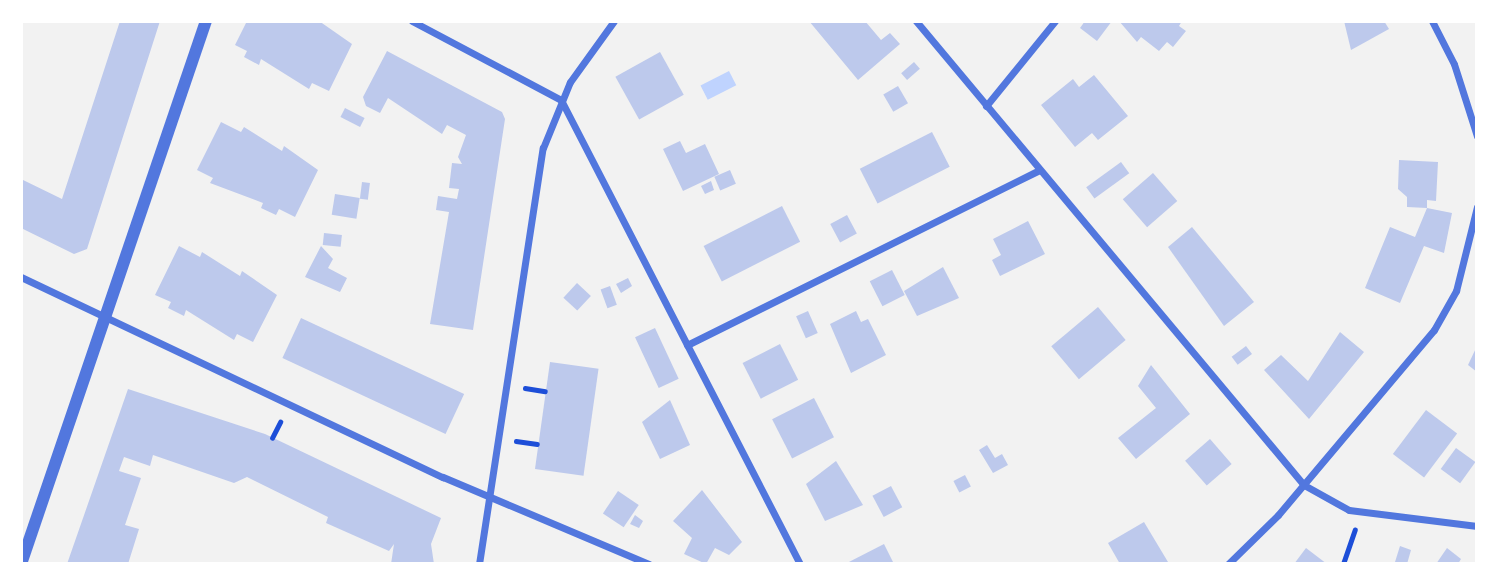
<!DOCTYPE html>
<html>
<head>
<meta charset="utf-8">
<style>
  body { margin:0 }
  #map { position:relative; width:1498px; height:585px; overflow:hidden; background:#f2f2f2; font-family:"Exo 2",sans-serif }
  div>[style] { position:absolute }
  .water>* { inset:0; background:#bfd3fe; transform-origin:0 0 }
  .building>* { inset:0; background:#bdc9ec; transform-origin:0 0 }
  .path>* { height:4.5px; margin:-2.25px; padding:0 2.25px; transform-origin:2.25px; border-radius:2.25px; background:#1d4ed8 }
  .minor>* { height:7px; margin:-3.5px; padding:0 3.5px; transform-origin:3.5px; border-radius:3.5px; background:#5277de }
  .tertiary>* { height:12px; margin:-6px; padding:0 6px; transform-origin:6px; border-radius:6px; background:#5277de }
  span { translate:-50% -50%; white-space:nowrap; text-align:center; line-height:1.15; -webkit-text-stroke:5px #fff; paint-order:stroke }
  .frame { position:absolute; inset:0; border:23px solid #fff; pointer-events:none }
</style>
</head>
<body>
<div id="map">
  <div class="water">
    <i style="left:729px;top:71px;width:16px;height:32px;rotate:63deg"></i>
  </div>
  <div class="building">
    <i style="clip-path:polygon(120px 21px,160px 21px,87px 249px,74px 254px,21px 228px,21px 179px,62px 199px)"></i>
    <i style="clip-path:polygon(247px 21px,319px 21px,352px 44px,329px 91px,312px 83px,309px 89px,261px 59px,259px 65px,244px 57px,247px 51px,235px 45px)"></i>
    <i style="clip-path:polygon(809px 21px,865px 21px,881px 40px,890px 33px,900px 44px,858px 80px)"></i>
    <i style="clip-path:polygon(1085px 21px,1112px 21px,1097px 41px,1080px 28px)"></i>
    <i style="clip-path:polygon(1119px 21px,1182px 21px,1179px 26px,1186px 31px,1173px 47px,1167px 42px,1159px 51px,1141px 37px,1137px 42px)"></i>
    <i style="clip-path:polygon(1344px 21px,1384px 21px,1389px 29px,1351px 50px)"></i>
    <i style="clip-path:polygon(387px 51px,502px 112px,505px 119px,473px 330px,430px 324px,449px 212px,436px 210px,438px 196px,457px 199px,459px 189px,449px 188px,452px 163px,462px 164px,458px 157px,466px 135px,447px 125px,442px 134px,388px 98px,380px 113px,366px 106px,363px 97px)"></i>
    <i style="left:660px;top:52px;width:49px;height:51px;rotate:61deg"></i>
    <i style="left:914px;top:62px;width:9px;height:17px;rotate:49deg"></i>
    <i style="clip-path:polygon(1094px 75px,1128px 116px,1098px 140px,1092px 133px,1075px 147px,1041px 105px,1073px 79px,1079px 87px)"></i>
    <i style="left:898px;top:86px;width:20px;height:17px;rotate:60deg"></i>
    <i style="left:345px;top:108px;width:22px;height:10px;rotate:27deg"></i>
    <i style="clip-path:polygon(221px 122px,241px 132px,244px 127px,282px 151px,284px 146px,318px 170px,295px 217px,279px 209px,276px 215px,261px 208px,263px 203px,210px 183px,213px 178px,197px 170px)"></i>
    <i style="left:932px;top:132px;width:39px;height:81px;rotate:63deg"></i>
    <i style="clip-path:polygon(680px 141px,686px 153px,705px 144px,719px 174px,683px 191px,663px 149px)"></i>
    <i style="clip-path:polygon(1399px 160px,1438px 162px,1436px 201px,1427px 200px,1427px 208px,1452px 213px,1444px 253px,1424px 246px,1400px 303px,1365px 288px,1390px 227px,1415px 237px,1427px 208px,1407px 207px,1407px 197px,1398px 189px)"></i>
    <i style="left:1121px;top:162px;width:14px;height:43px;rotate:54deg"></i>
    <i style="left:730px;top:170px;width:15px;height:17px;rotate:67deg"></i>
    <i style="left:1153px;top:173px;width:37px;height:40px;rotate:49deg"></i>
    <i style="clip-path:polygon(711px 181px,714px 190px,705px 194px,701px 186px)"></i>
    <i style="left:362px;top:182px;width:8px;height:17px;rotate:7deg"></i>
    <i style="left:335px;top:194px;width:25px;height:21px;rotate:9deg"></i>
    <i style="left:782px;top:206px;width:40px;height:88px;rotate:63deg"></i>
    <i style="left:847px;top:215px;width:21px;height:19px;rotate:62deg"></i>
    <i style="clip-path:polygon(1028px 221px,1045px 254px,1000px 276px,992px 260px,1001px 255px,993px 239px)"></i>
    <i style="clip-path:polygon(1192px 227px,1254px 302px,1224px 326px,1168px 247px)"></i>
    <i style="left:324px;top:233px;width:18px;height:12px;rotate:6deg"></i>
    <i style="clip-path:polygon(179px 246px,200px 257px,202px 252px,240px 276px,242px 271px,277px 295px,253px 342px,237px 334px,234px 340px,186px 310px,184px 316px,168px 308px,171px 302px,155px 295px)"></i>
    <i style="clip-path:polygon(321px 246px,333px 259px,328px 268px,347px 278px,340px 292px,305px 277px)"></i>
    <i style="clip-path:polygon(943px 267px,959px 298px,917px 316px,904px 291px)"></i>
    <i style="left:892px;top:270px;width:28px;height:25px;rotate:63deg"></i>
    <i style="clip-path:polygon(628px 278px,632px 286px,621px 293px,616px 284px)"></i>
    <i style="left:577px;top:283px;width:19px;height:20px;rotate:43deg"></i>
    <i style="left:610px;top:286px;width:20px;height:10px;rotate:70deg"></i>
    <i style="left:1098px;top:307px;width:43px;height:61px;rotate:50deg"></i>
    <i style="left:808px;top:311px;width:24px;height:13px;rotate:66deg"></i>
    <i style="clip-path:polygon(856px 311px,861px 322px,868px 319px,886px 355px,851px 373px,830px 324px)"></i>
    <i style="left:301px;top:318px;width:180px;height:44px;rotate:25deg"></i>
    <i style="left:655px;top:328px;width:56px;height:22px;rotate:65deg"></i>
    <i style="clip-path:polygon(1340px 332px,1364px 352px,1309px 419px,1264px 370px,1281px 355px,1308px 381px)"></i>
    <i style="left:780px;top:344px;width:40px;height:42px;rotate:63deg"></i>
    <i style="left:1246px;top:346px;width:10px;height:18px;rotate:53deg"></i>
    <i style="clip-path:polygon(1477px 346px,1477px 372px,1468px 365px)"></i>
    <i style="left:550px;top:362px;width:49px;height:108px;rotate:8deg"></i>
    <i style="clip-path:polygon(1151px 365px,1190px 414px,1136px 459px,1118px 438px,1156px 408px,1138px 386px)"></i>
    <i style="clip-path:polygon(128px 389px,265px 434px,441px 518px,431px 544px,434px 564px,391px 564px,394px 544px,389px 551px,326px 523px,328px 517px,247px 477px,234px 483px,153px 455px,150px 466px,124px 457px,119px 471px,141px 478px,125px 525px,139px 529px,128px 564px,67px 564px)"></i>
    <i style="left:814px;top:398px;width:44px;height:47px;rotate:63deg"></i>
    <i style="clip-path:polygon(670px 400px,690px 445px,660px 459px,642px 422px)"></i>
    <i style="left:1426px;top:410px;width:39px;height:55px;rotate:37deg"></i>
    <i style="left:1210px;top:439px;width:33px;height:33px;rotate:49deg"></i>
    <i style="clip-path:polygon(987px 445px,995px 458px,1002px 454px,1008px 465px,993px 473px,979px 450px)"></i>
    <i style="left:1456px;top:448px;width:24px;height:26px;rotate:36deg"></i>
    <i style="clip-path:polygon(836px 461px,863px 505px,825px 521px,806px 484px)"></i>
    <i style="left:965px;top:475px;width:13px;height:13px;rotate:63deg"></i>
    <i style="left:891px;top:486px;width:24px;height:21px;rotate:62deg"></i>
    <i style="clip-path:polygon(702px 490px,742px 542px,729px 555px,715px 548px,706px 564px,684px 554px,692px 538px,673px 521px)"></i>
    <i style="left:618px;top:491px;width:25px;height:27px;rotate:34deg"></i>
    <i style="clip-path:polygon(635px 515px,643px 521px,639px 528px,630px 524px)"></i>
    <i style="clip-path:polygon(1144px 522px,1168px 562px,1120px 564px,1108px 543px)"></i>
    <i style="clip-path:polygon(884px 544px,894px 564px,845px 564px)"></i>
    <i style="clip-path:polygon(1400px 546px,1411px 550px,1407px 564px,1395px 562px)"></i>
    <i style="clip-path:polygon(1306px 548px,1327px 564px,1294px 564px)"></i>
    <i style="clip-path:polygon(1447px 548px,1461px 559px,1458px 564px,1436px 564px)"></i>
  </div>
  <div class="path">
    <i style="left:525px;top:388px;width:20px;rotate:9deg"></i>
    <i style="left:272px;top:438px;width:18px;rotate:-63deg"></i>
    <i style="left:516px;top:441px;width:21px;rotate:8deg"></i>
    <i style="left:1343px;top:564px;width:36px;rotate:-71deg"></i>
  </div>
  <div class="minor">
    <i style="left:412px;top:21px;width:169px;rotate:27.9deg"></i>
    <i style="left:561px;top:100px;width:522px;rotate:62.75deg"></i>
    <i style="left:916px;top:21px;width:605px;rotate:50.1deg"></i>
    <i style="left:1304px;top:485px;width:51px;rotate:29.1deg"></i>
    <i style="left:1349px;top:510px;width:129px;rotate:7.1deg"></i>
    <i style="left:1432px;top:21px;width:48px;rotate:62.9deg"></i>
    <i style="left:1454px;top:64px;width:76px;rotate:72.3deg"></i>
    <i style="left:986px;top:106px;width:109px;rotate:-50.9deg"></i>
    <i style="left:21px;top:277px;width:467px;rotate:25.4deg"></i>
    <i style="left:443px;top:477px;width:224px;rotate:22.9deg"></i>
    <i style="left:687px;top:345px;width:393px;rotate:-26.4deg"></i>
    <i style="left:479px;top:564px;width:421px;rotate:-81.3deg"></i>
    <i style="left:543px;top:148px;width:71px;rotate:-67.8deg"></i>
    <i style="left:570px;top:82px;width:75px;rotate:-54.2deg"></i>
    <i style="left:1228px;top:564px;width:70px;rotate:-44.4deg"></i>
    <i style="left:1278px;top:515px;width:242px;rotate:-49.9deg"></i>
    <i style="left:1434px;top:330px;width:45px;rotate:-60.6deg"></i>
    <i style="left:1456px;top:291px;width:87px;rotate:-76deg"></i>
  </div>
  <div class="tertiary">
    <i style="left:21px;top:564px;width:574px;rotate:-71.19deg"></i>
  </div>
  <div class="frame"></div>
</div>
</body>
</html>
